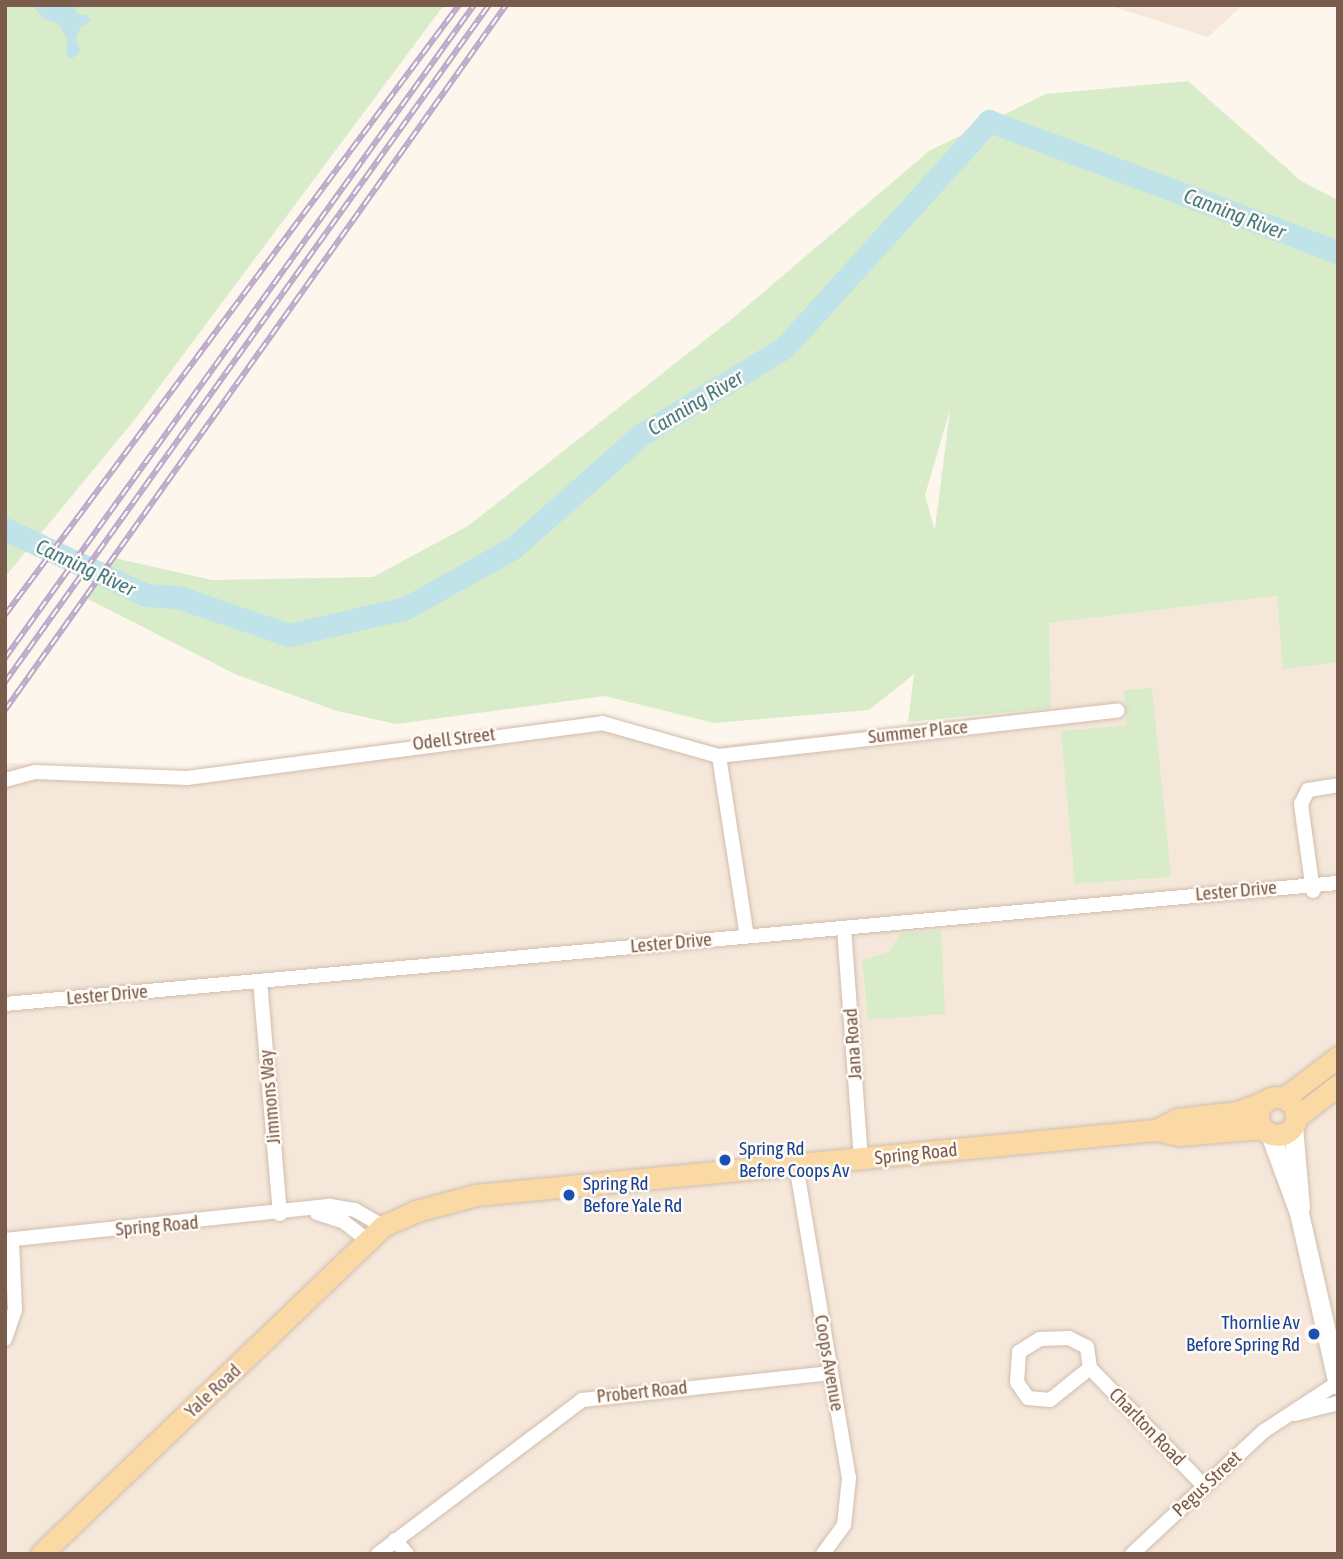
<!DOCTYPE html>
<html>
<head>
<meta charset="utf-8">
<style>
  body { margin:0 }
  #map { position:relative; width:1343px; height:1559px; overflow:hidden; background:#fdf6ec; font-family:"Asap Condensed",sans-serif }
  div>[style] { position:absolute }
  .residential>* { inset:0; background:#f5e8da }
  .green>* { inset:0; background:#d8ecc9 }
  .water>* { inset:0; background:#bfe3e8 }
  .river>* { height:23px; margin:-11.5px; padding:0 11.5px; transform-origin:11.5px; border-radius:11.5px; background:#bfe3e8 }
  .roads { filter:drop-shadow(0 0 2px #d1beb0) drop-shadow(0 0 2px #d1beb0) }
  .street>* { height:14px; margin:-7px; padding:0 7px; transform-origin:7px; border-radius:7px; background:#fff }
  .secondary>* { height:19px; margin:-9.5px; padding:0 9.5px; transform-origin:9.5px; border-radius:9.5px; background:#fff }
  .primary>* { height:21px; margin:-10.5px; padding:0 10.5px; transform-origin:10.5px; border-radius:10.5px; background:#fbd9a5 }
  .primary>.ring { margin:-10.5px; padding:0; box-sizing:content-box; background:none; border:21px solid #fbd9a5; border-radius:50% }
  .rail>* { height:6px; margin-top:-3px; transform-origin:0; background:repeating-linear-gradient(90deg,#fffaf3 0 10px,#b9a8c9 0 20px); box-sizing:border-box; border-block:2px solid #b9a8c9 }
  .dots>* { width:19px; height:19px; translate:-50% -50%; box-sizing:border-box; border:4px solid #fffaf3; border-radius:50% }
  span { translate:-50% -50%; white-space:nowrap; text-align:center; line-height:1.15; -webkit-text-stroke:5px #fffaf3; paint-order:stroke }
  .street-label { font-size:19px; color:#7a5c4d }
  .transit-label { font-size:19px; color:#164399 }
  .left { translate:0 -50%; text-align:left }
  .right { translate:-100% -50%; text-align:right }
  .water-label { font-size:21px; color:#437c86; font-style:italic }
  .frame { position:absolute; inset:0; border:7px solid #7a5c4d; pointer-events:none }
</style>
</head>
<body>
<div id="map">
  <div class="residential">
    <i style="clip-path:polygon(1108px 5px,1243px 5px,1208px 37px)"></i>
    <i style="clip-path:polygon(1277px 596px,1284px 670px,1338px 662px,1338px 1554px,5px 1554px,5px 763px,181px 771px,599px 715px,717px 746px,1051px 708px,1049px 623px)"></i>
  </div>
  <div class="green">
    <i style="clip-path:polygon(5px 5px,444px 5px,136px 418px,5px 577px)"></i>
    <i style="clip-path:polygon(evenodd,1188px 81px,1301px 181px,1338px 200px,1338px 662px,1283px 670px,1277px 596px,1049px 623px,1051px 708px,908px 722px,914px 674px,869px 710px,714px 723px,605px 696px,396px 724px,337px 711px,237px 675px,84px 597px,110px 557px,212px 580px,373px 577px,468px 526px,738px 314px,929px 151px,1046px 94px,1188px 81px,950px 410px,935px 528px,934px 528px,925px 495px,950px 410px)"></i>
    <i style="clip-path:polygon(1152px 688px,1171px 877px,1075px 884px,1061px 731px,1127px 725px,1124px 690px)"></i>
    <i style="clip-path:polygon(941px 930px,945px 1014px,868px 1020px,862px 960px,889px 952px,900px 934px)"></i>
  </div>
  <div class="water">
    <i style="clip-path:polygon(32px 5px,75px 5px,77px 14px,87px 15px,91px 21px,80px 28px,76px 39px,80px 51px,73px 58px,67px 57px,67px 39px,58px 23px,44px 19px)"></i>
  </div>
  <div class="river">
    <i style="left:5px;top:529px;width:156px;rotate:25.1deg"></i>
    <i style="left:146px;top:595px;width:32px;rotate:4deg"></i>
    <i style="left:178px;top:597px;width:117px;rotate:18.9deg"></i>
    <i style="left:289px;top:635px;width:120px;rotate:-13deg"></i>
    <i style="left:406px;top:608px;width:123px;rotate:-29.3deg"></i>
    <i style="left:513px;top:548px;width:172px;rotate:-41.5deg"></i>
    <i style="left:642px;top:434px;width:166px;rotate:-31.2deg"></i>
    <i style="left:784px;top:348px;width:306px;rotate:-47.9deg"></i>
    <i style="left:989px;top:121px;width:373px;rotate:20.6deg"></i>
  </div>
  <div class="roads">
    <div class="street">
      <i style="left:719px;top:756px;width:401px;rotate:-6.5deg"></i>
      <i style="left:5px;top:780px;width:31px;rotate:-15deg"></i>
      <i style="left:35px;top:772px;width:152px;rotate:2.3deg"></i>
      <i style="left:187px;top:778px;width:419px;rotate:-7.5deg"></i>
      <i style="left:602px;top:723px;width:122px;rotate:15.8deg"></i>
      <i style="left:719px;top:756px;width:182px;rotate:81.2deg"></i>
      <i style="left:1313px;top:891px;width:88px;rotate:-97.9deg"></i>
      <i style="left:1301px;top:804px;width:16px;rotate:-63deg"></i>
      <i style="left:1308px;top:790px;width:30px;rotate:-9deg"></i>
      <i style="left:844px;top:928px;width:233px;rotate:85.8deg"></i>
      <i style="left:260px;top:981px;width:234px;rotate:85.1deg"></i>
      <i style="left:5px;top:1004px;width:1338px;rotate:-5.19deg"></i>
      <i style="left:796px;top:1165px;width:317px;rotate:80.4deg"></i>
      <i style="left:849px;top:1478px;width:47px;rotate:96.1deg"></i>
      <i style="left:844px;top:1525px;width:36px;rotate:126deg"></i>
      <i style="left:317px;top:1213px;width:28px;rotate:18deg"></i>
      <i style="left:344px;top:1222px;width:29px;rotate:38deg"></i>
      <i style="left:5px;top:1240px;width:327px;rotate:-6deg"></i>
      <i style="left:330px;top:1206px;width:25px;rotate:9deg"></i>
      <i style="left:355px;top:1210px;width:32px;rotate:30deg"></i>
      <i style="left:1069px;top:1338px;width:20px;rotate:27deg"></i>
      <i style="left:1087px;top:1347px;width:21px;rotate:82deg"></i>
      <i style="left:1090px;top:1368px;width:51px;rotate:141.3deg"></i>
      <i style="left:1050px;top:1400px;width:22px;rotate:-175deg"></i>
      <i style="left:1028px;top:1398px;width:19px;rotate:-125deg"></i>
      <i style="left:1017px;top:1382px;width:30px;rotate:-86deg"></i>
      <i style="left:1019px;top:1352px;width:25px;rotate:-32deg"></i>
      <i style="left:1040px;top:1339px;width:29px;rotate:-2deg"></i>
      <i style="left:5px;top:1339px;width:31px;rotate:-71deg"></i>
      <i style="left:15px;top:1310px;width:70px;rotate:-92.5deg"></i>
      <i style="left:1090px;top:1368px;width:164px;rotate:46deg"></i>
      <i style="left:1295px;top:1414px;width:44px;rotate:-14.3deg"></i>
      <i style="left:395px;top:1540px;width:18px;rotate:49deg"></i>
      <i style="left:378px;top:1554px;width:256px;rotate:-37deg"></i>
      <i style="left:582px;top:1400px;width:250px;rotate:-6.2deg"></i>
      <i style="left:1132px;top:1554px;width:180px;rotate:-43deg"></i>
      <i style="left:1264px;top:1431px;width:87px;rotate:-33.3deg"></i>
    </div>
    <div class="secondary">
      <i style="left:1293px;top:1126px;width:82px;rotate:85.1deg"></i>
      <i style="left:1270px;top:1134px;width:84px;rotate:69.8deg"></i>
      <i style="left:1299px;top:1213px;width:176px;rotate:77.2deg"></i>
    </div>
    <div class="primary">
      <i class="ring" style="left:1258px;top:1097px;width:17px;height:17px"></i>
      <i style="left:1284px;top:1098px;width:68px;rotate:-37.2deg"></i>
      <i style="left:1296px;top:1118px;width:53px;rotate:-38.2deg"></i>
      <i style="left:1156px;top:1130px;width:25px;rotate:-27deg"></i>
      <i style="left:1178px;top:1119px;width:60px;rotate:-6.7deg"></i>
      <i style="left:1238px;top:1112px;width:27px;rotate:-22deg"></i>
      <i style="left:41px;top:1554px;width:474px;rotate:-43.8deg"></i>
      <i style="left:383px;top:1226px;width:36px;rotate:-24deg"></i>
      <i style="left:416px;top:1211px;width:62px;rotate:-14.9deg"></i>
      <i style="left:476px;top:1195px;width:683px;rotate:-5.46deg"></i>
      <i style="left:1156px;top:1130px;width:24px;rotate:12deg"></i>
      <i style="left:1179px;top:1135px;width:83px;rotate:-4.8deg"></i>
    </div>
  </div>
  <div class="rail">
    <i style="left:5px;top:615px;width:760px;rotate:-53.34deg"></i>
    <i style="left:5px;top:658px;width:804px;rotate:-54.31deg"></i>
    <i style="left:5px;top:682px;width:832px;rotate:-54.44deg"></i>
    <i style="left:5px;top:710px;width:865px;rotate:-54.6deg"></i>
  </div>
  <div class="dots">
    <i style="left:725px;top:1160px;background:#1a4fb4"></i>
    <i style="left:569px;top:1195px;background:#1a4fb4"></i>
    <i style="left:1314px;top:1334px;background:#1a4fb4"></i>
  </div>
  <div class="street-label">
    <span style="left:918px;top:732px;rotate:-6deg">Summer Place</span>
    <span style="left:454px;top:739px;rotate:-7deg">Odell Street</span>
    <span style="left:1236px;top:891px;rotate:-5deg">Lester Drive</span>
    <span style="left:671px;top:943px;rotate:-5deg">Lester Drive</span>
    <span style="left:107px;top:995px;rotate:-5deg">Lester Drive</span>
    <span style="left:853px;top:1044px;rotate:-94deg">Jana Road</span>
    <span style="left:270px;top:1097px;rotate:-95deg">Jimmons Way</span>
    <span style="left:916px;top:1154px;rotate:-6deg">Spring Road</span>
    <span style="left:157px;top:1226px;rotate:-5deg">Spring Road</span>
    <span style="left:829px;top:1363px;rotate:80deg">Coops Avenue</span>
    <span style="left:213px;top:1391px;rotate:-43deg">Yale Road</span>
    <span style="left:642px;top:1392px;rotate:-6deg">Probert Road</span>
    <span style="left:1147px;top:1427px;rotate:46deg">Charlton Road</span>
    <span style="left:1207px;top:1484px;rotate:-43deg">Pegus Street</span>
  </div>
  <div class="transit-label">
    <span class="left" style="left:739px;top:1160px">Spring Rd<br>Before Coops Av</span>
    <span class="left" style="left:583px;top:1195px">Spring Rd<br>Before Yale Rd</span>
    <span class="right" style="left:1300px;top:1334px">Thornlie Av<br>Before Spring Rd</span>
  </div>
  <div class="water-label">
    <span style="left:1235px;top:213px;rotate:21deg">Canning River</span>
    <span style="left:695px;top:402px;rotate:-31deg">Canning River</span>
    <span style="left:86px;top:567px;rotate:25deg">Canning River</span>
  </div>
  <div class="frame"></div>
</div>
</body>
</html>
